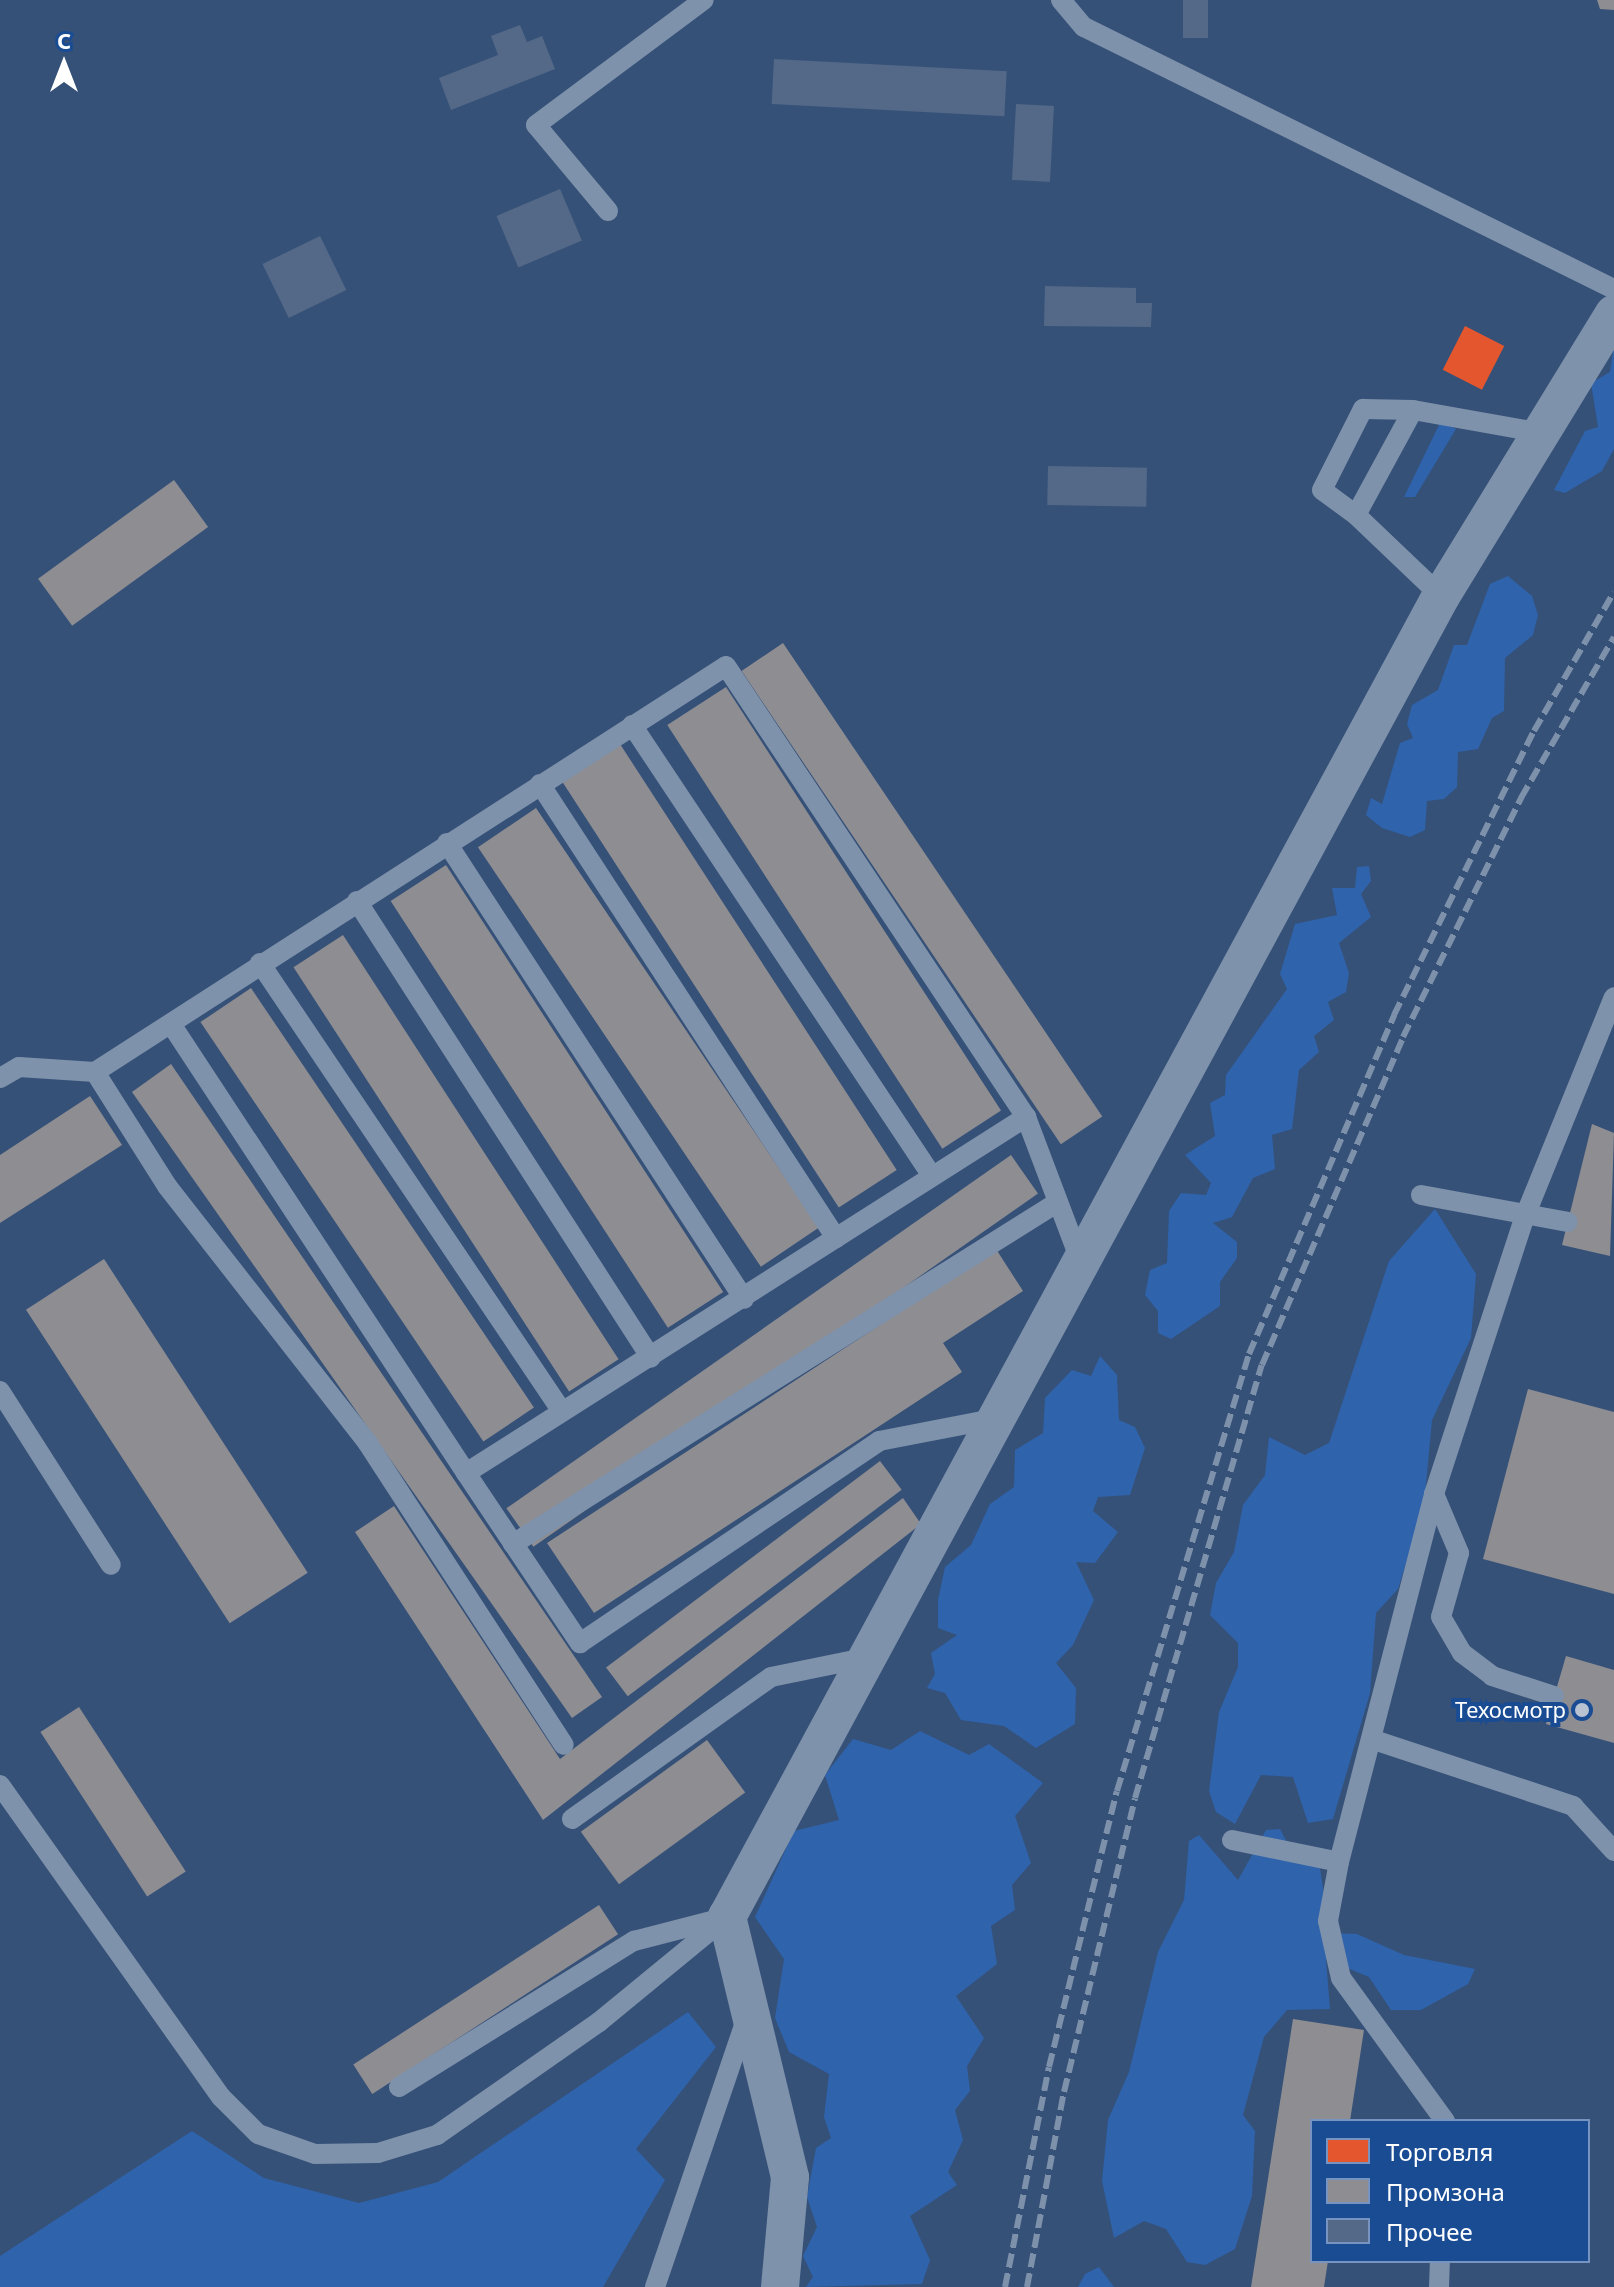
<!DOCTYPE html>
<html>
<head>
<meta charset="utf-8">
<style>
  body { margin:0 }
  #map { position:relative; width:1614px; height:2287px; overflow:hidden; background:#365178; font-family:"Noto Sans",sans-serif }
  div>[style] { position:absolute }
  .green>* { inset:0; background:#2f63ab }
  .shops>* { inset:0; background:#e4572e; transform-origin:0 0 }
  .industry>* { inset:0; background:#8d8d92; transform-origin:0 0 }
  .building>* { inset:0; background:#536987; transform-origin:0 0 }
  .service>* { height:20px; margin:-10px; padding:0 10px; transform-origin:10px; border-radius:10px; background:#7f92ab }
  .minor>* { height:38px; margin:-19px; padding:0 19px; transform-origin:19px; border-radius:19px; background:#7f92ab }
  .rail>* { height:6px; margin-top:-3px; transform-origin:0; background:repeating-linear-gradient(90deg,#7e91ab 0 14px,transparent 0 20px) }
  .dots>* { width:22px; height:22px; translate:-50% -50%; box-sizing:border-box; border:4px solid #1a4c94; border-radius:50% }
  span { translate:-50% -50%; white-space:nowrap; text-align:center; line-height:1.15; -webkit-text-stroke:8px #1a4c94; paint-order:stroke }
  .poi-label { font-size:22px; color:#fff }
  .right { translate:-100% -50%; text-align:right }
  .legend { position:absolute; left:1310px; top:2119px; width:280px; height:144px; box-sizing:border-box; background:#1a4c94; border:2px solid #7694bf; margin:0; padding:10px 14px; list-style:none; font-size:24px; color:#fff }
  .legend li { display:flex; align-items:center; gap:16px; height:40px }
  .legend b { width:40px; border:2px solid #7694bf }
  .north { position:absolute; left:24px; top:24px; width:80px; height:80px; -webkit-text-stroke:6px #1a4c94; paint-order:stroke; rotate:0deg; font-size:22px; font-weight:700; line-height:32px; text-align:center; color:#fff }
  .north::after { content:''; display:block; margin:auto; width:28px; height:36px; background:#fff; clip-path:polygon(50% 0,100% 100%,50% 72%,0 100%) }
</style>
</head>
<body>
<div id="map">
  <div class="green">
    <i style="clip-path:polygon(1614px 345px,1614px 449px,1602px 471px,1565px 493px,1554px 490px,1585px 431px,1598px 427px,1591px 383px,1610px 372px)"></i>
    <i style="clip-path:polygon(1441px 421px,1456px 429px,1415px 497px,1404px 497px)"></i>
    <i style="clip-path:polygon(1508px 576px,1532px 596px,1538px 615px,1533px 635px,1505px 658px,1504px 711px,1492px 718px,1478px 749px,1458px 752px,1457px 787px,1444px 799px,1427px 801px,1425px 830px,1410px 837px,1382px 828px,1366px 815px,1371px 798px,1382px 804px,1400px 743px,1413px 738px,1407px 724px,1412px 705px,1438px 690px,1454px 645px,1467px 645px,1490px 584px)"></i>
    <i style="clip-path:polygon(1369px 866px,1371px 881px,1361px 894px,1371px 917px,1339px 943px,1349px 973px,1346px 992px,1328px 1002px,1334px 1020px,1314px 1036px,1319px 1052px,1299px 1070px,1292px 1129px,1272px 1135px,1275px 1169px,1253px 1178px,1232px 1217px,1213px 1223px,1237px 1242px,1237px 1258px,1220px 1282px,1220px 1306px,1171px 1339px,1158px 1333px,1158px 1311px,1145px 1295px,1150px 1270px,1167px 1263px,1169px 1211px,1181px 1193px,1206px 1195px,1211px 1183px,1185px 1155px,1215px 1136px,1210px 1103px,1225px 1095px,1226px 1075px,1287px 989px,1280px 974px,1295px 924px,1337px 915px,1332px 888px,1355px 888px,1357px 867px)"></i>
    <i style="clip-path:polygon(1435px 1209px,1476px 1274px,1471px 1338px,1432px 1420px,1424px 1506px,1398px 1589px,1376px 1613px,1370px 1693px,1333px 1819px,1308px 1823px,1293px 1777px,1261px 1775px,1235px 1824px,1216px 1812px,1209px 1791px,1219px 1712px,1238px 1667px,1238px 1643px,1210px 1615px,1216px 1583px,1234px 1552px,1243px 1505px,1265px 1475px,1269px 1437px,1305px 1455px,1329px 1443px,1389px 1261px)"></i>
    <i style="clip-path:polygon(1100px 1356px,1117px 1375px,1119px 1420px,1135px 1427px,1145px 1448px,1130px 1495px,1098px 1497px,1093px 1511px,1118px 1532px,1095px 1563px,1076px 1562px,1094px 1600px,1073px 1645px,1056px 1663px,1076px 1688px,1075px 1724px,1036px 1748px,1004px 1726px,961px 1720px,945px 1693px,927px 1688px,935px 1674px,931px 1653px,957px 1635px,938px 1628px,938px 1600px,945px 1567px,971px 1545px,990px 1504px,1014px 1487px,1015px 1450px,1043px 1433px,1045px 1398px,1072px 1370px,1091px 1376px)"></i>
    <i style="clip-path:polygon(920px 1731px,969px 1755px,989px 1744px,1043px 1783px,1015px 1816px,1031px 1863px,1012px 1885px,1015px 1910px,991px 1926px,997px 1964px,956px 1996px,984px 2038px,967px 2066px,970px 2091px,955px 2110px,963px 2140px,948px 2172px,957px 2185px,910px 2216px,930px 2260px,922px 2284px,806px 2287px,813px 2277px,803px 2256px,817px 2227px,807px 2197px,816px 2148px,831px 2138px,824px 2117px,829px 2074px,789px 2052px,775px 2018px,784px 1959px,755px 1917px,794px 1831px,839px 1820px,825px 1775px,853px 1739px,891px 1750px)"></i>
    <i style="clip-path:polygon(1280px 1829px,1292px 1852px,1319px 1862px,1330px 1933px,1357px 1934px,1404px 1955px,1475px 1969px,1468px 1984px,1421px 2010px,1391px 2010px,1369px 1977px,1326px 1959px,1330px 2009px,1287px 2010px,1264px 2037px,1243px 2115px,1255px 2131px,1252px 2196px,1235px 2249px,1205px 2265px,1187px 2262px,1166px 2229px,1144px 2221px,1114px 2238px,1102px 2181px,1108px 2120px,1129px 2072px,1158px 1952px,1184px 1900px,1189px 1841px,1199px 1835px,1238px 1880px,1266px 1830px)"></i>
    <i style="clip-path:polygon(688px 2012px,716px 2047px,636px 2149px,665px 2180px,603px 2287px,0 2287px,0 2256px,192px 2131px,264px 2178px,359px 2203px,438px 2182px)"></i>
    <i style="clip-path:polygon(1099px 2267px,1114px 2287px,1078px 2287px,1085px 2274px)"></i>
  </div>
  <div class="shops">
    <i style="left:1465px;top:326px;width:44px;height:49px;rotate:27deg"></i>
  </div>
  <div class="industry">
    <i style="clip-path:polygon(1597px 0,1614px 0,1614px 10px,1600px 9px)"></i>
    <i style="left:174px;top:480px;width:58px;height:168px;rotate:54deg"></i>
    <i style="left:783px;top:643px;width:571px;height:50px;rotate:56deg"></i>
    <i style="left:726px;top:687px;width:505px;height:70px;rotate:57deg"></i>
    <i style="left:620px;top:744px;width:508px;height:69px;rotate:57deg"></i>
    <i style="left:536px;top:808px;width:506px;height:70px;rotate:56deg"></i>
    <i style="left:446px;top:865px;width:509px;height:66px;rotate:57deg"></i>
    <i style="left:343px;top:935px;width:506px;height:59px;rotate:57deg"></i>
    <i style="left:251px;top:988px;width:506px;height:61px;rotate:56deg"></i>
    <i style="clip-path:polygon(171px 1064px,602px 1697px,572px 1718px,132px 1092px)"></i>
    <i style="clip-path:polygon(90px 1096px,122px 1145px,0 1223px,0 1155px)"></i>
    <i style="clip-path:polygon(1592px 1124px,1614px 1133px,1610px 1256px,1562px 1245px)"></i>
    <i style="left:1011px;top:1155px;width:47px;height:616px;rotate:55deg"></i>
    <i style="clip-path:polygon(996px 1249px,1023px 1291px,943px 1343px,962px 1372px,594px 1613px,547px 1543px)"></i>
    <i style="left:104px;top:1259px;width:374px;height:93px;rotate:57deg"></i>
    <i style="clip-path:polygon(1528px 1389px,1614px 1412px,1614px 1594px,1483px 1559px)"></i>
    <i style="left:880px;top:1461px;width:36px;height:343px;rotate:53deg"></i>
    <i style="clip-path:polygon(903px 1498px,921px 1524px,543px 1820px,355px 1532px,394px 1506px,560px 1759px)"></i>
    <i style="clip-path:polygon(1566px 1656px,1614px 1670px,1614px 1743px,1546px 1724px)"></i>
    <i style="left:79px;top:1707px;width:196px;height:46px;rotate:57deg"></i>
    <i style="left:707px;top:1740px;width:65px;height:156px;rotate:54deg"></i>
    <i style="left:599px;top:1905px;width:35px;height:293px;rotate:57deg"></i>
    <i style="clip-path:polygon(1293px 2019px,1364px 2030px,1350px 2121px,1312px 2121px,1312px 2261px,1328px 2261px,1324px 2287px,1251px 2287px)"></i>
  </div>
  <div class="building">
    <i style="left:1183px;top:0;width:25px;height:38px"></i>
    <i style="clip-path:polygon(520px 25px,527px 42px,542px 36px,555px 69px,451px 110px,439px 78px,498px 55px,491px 36px)"></i>
    <i style="left:774px;top:59px;width:233px;height:45px;rotate:3deg"></i>
    <i style="left:1016px;top:104px;width:38px;height:76px;rotate:3deg"></i>
    <i style="left:560px;top:189px;width:56px;height:69px;rotate:67deg"></i>
    <i style="left:320px;top:236px;width:60px;height:64px;rotate:64deg"></i>
    <i style="clip-path:polygon(1045px 286px,1136px 288px,1136px 303px,1152px 303px,1151px 327px,1044px 326px)"></i>
    <i style="left:1048px;top:466px;width:99px;height:39px;rotate:1deg"></i>
  </div>
  <div class="service">
    <i style="left:1061px;top:0;width:35px;rotate:50deg"></i>
    <i style="left:1084px;top:27px;width:591px;rotate:26.31deg"></i>
    <i style="left:608px;top:211px;width:112px;rotate:-129.9deg"></i>
    <i style="left:536px;top:125px;width:209px;rotate:-36.7deg"></i>
    <i style="left:1356px;top:515px;width:42px;rotate:-143.7deg"></i>
    <i style="left:1322px;top:490px;width:91px;rotate:-63.2deg"></i>
    <i style="left:1363px;top:409px;width:50px;rotate:1.1deg"></i>
    <i style="left:1441px;top:596px;width:117px;rotate:-136.4deg"></i>
    <i style="left:1356px;top:515px;width:119px;rotate:-61.5deg"></i>
    <i style="left:1413px;top:410px;width:125px;rotate:10.1deg"></i>
    <i style="left:632px;top:725px;width:542px;rotate:56.37deg"></i>
    <i style="left:540px;top:784px;width:542px;rotate:56.9deg"></i>
    <i style="left:447px;top:843px;width:544px;rotate:56.92deg"></i>
    <i style="left:357px;top:901px;width:543px;rotate:57.25deg"></i>
    <i style="left:260px;top:963px;width:539px;rotate:56.04deg"></i>
    <i style="left:171px;top:1024px;width:537px;rotate:56.69deg"></i>
    <i style="left:466px;top:1473px;width:664px;rotate:-32.44deg"></i>
    <i style="left:95px;top:1072px;width:135px;rotate:57.7deg"></i>
    <i style="left:167px;top:1186px;width:325px;rotate:52deg"></i>
    <i style="left:367px;top:1442px;width:361px;rotate:57deg"></i>
    <i style="left:0;top:1078px;width:22px;rotate:-30deg"></i>
    <i style="left:19px;top:1067px;width:76px;rotate:3.8deg"></i>
    <i style="left:95px;top:1072px;width:750px;rotate:-32.76deg"></i>
    <i style="left:726px;top:666px;width:542px;rotate:56.37deg"></i>
    <i style="left:1026px;top:1117px;width:158px;rotate:69.3deg"></i>
    <i style="left:1421px;top:1195px;width:149px;rotate:10.4deg"></i>
    <i style="left:0;top:1391px;width:206px;rotate:57.5deg"></i>
    <i style="left:466px;top:1473px;width:205px;rotate:56.2deg"></i>
    <i style="left:580px;top:1643px;width:361px;rotate:-34deg"></i>
    <i style="left:879px;top:1441px;width:122px;rotate:-10.9deg"></i>
    <i style="left:1434px;top:1494px;width:64px;rotate:67deg"></i>
    <i style="left:1459px;top:1553px;width:66px;rotate:105.7deg"></i>
    <i style="left:1441px;top:1617px;width:42px;rotate:59.7deg"></i>
    <i style="left:1462px;top:1653px;width:38px;rotate:37deg"></i>
    <i style="left:1492px;top:1676px;width:65px;rotate:17.9deg"></i>
    <i style="left:513px;top:1544px;width:643px;rotate:-32.11deg"></i>
    <i style="left:1374px;top:1740px;width:210px;rotate:18.3deg"></i>
    <i style="left:1573px;top:1806px;width:61px;rotate:47.7deg"></i>
    <i style="left:0;top:1785px;width:382px;rotate:54.7deg"></i>
    <i style="left:221px;top:2097px;width:52px;rotate:45deg"></i>
    <i style="left:258px;top:2134px;width:60px;rotate:19.3deg"></i>
    <i style="left:315px;top:2154px;width:63px;rotate:-0.9deg"></i>
    <i style="left:378px;top:2153px;width:62px;rotate:-17deg"></i>
    <i style="left:437px;top:2135px;width:198px;rotate:-34.9deg"></i>
    <i style="left:599px;top:2022px;width:166px;rotate:-39.4deg"></i>
    <i style="left:572px;top:1819px;width:244px;rotate:-35.5deg"></i>
    <i style="left:771px;top:1677px;width:95px;rotate:-11.5deg"></i>
    <i style="left:1232px;top:1840px;width:109px;rotate:11.6deg"></i>
    <i style="left:1339px;top:1862px;width:380px;rotate:-75.5deg"></i>
    <i style="left:1434px;top:1494px;width:293px;rotate:-71.9deg"></i>
    <i style="left:1525px;top:1216px;width:236px;rotate:-67.9deg"></i>
    <i style="left:1339px;top:1862px;width:60px;rotate:100.6deg"></i>
    <i style="left:1328px;top:1921px;width:58px;rotate:77.2deg"></i>
    <i style="left:1341px;top:1978px;width:177px;rotate:54deg"></i>
    <i style="left:399px;top:2087px;width:277px;rotate:-31.9deg"></i>
    <i style="left:634px;top:1941px;width:88px;rotate:-14.5deg"></i>
    <i style="left:655px;top:2287px;width:282px;rotate:-71.2deg"></i>
    <i style="left:1439px;top:2287px;width:26px;rotate:-88deg"></i>
  </div>
  <div class="minor">
    <i style="left:780px;top:2287px;width:110px;rotate:-84.8deg"></i>
    <i style="left:790px;top:2177px;width:268px;rotate:-103.6deg"></i>
    <i style="left:727px;top:1917px;width:1502px;rotate:-61.61deg"></i>
    <i style="left:1441px;top:596px;width:331px;rotate:-58.5deg"></i>
  </div>
  <div class="rail">
    <i style="left:1005px;top:2287px;width:224px;rotate:-78.7deg"></i>
    <i style="left:1049px;top:2067px;width:284px;rotate:-76.2deg"></i>
    <i style="left:1117px;top:1791px;width:457px;rotate:-73.2deg"></i>
    <i style="left:1249px;top:1354px;width:369px;rotate:-66.8deg"></i>
    <i style="left:1394px;top:1015px;width:317px;rotate:-63.8deg"></i>
    <i style="left:1534px;top:731px;width:160px;rotate:-60.1deg"></i>
    <i style="left:1027px;top:2287px;width:198px;rotate:-79.3deg"></i>
    <i style="left:1064px;top:2092px;width:302px;rotate:-76.4deg"></i>
    <i style="left:1135px;top:1798px;width:451px;rotate:-73.7deg"></i>
    <i style="left:1262px;top:1365px;width:357px;rotate:-66.7deg"></i>
    <i style="left:1403px;top:1037px;width:267px;rotate:-63.7deg"></i>
    <i style="left:1521px;top:798px;width:186px;rotate:-60deg"></i>
  </div>
  <div class="dots">
    <i style="left:1582px;top:1710px;background:#b9c2d0"></i>
  </div>
  <div class="poi-label">
    <span class="right" style="left:1566px;top:1710px">Техосмотр</span>
  </div>
  <ul class="legend">
  <li><b style="height:22px;background:#e4572e"></b>Торговля</li>
  <li><b style="height:22px;background:#8d8d92"></b>Промзона</li>
  <li><b style="height:22px;background:#536987"></b>Прочее</li>
  </ul>
  <div class="north">С</div>
</div>
</body>
</html>
